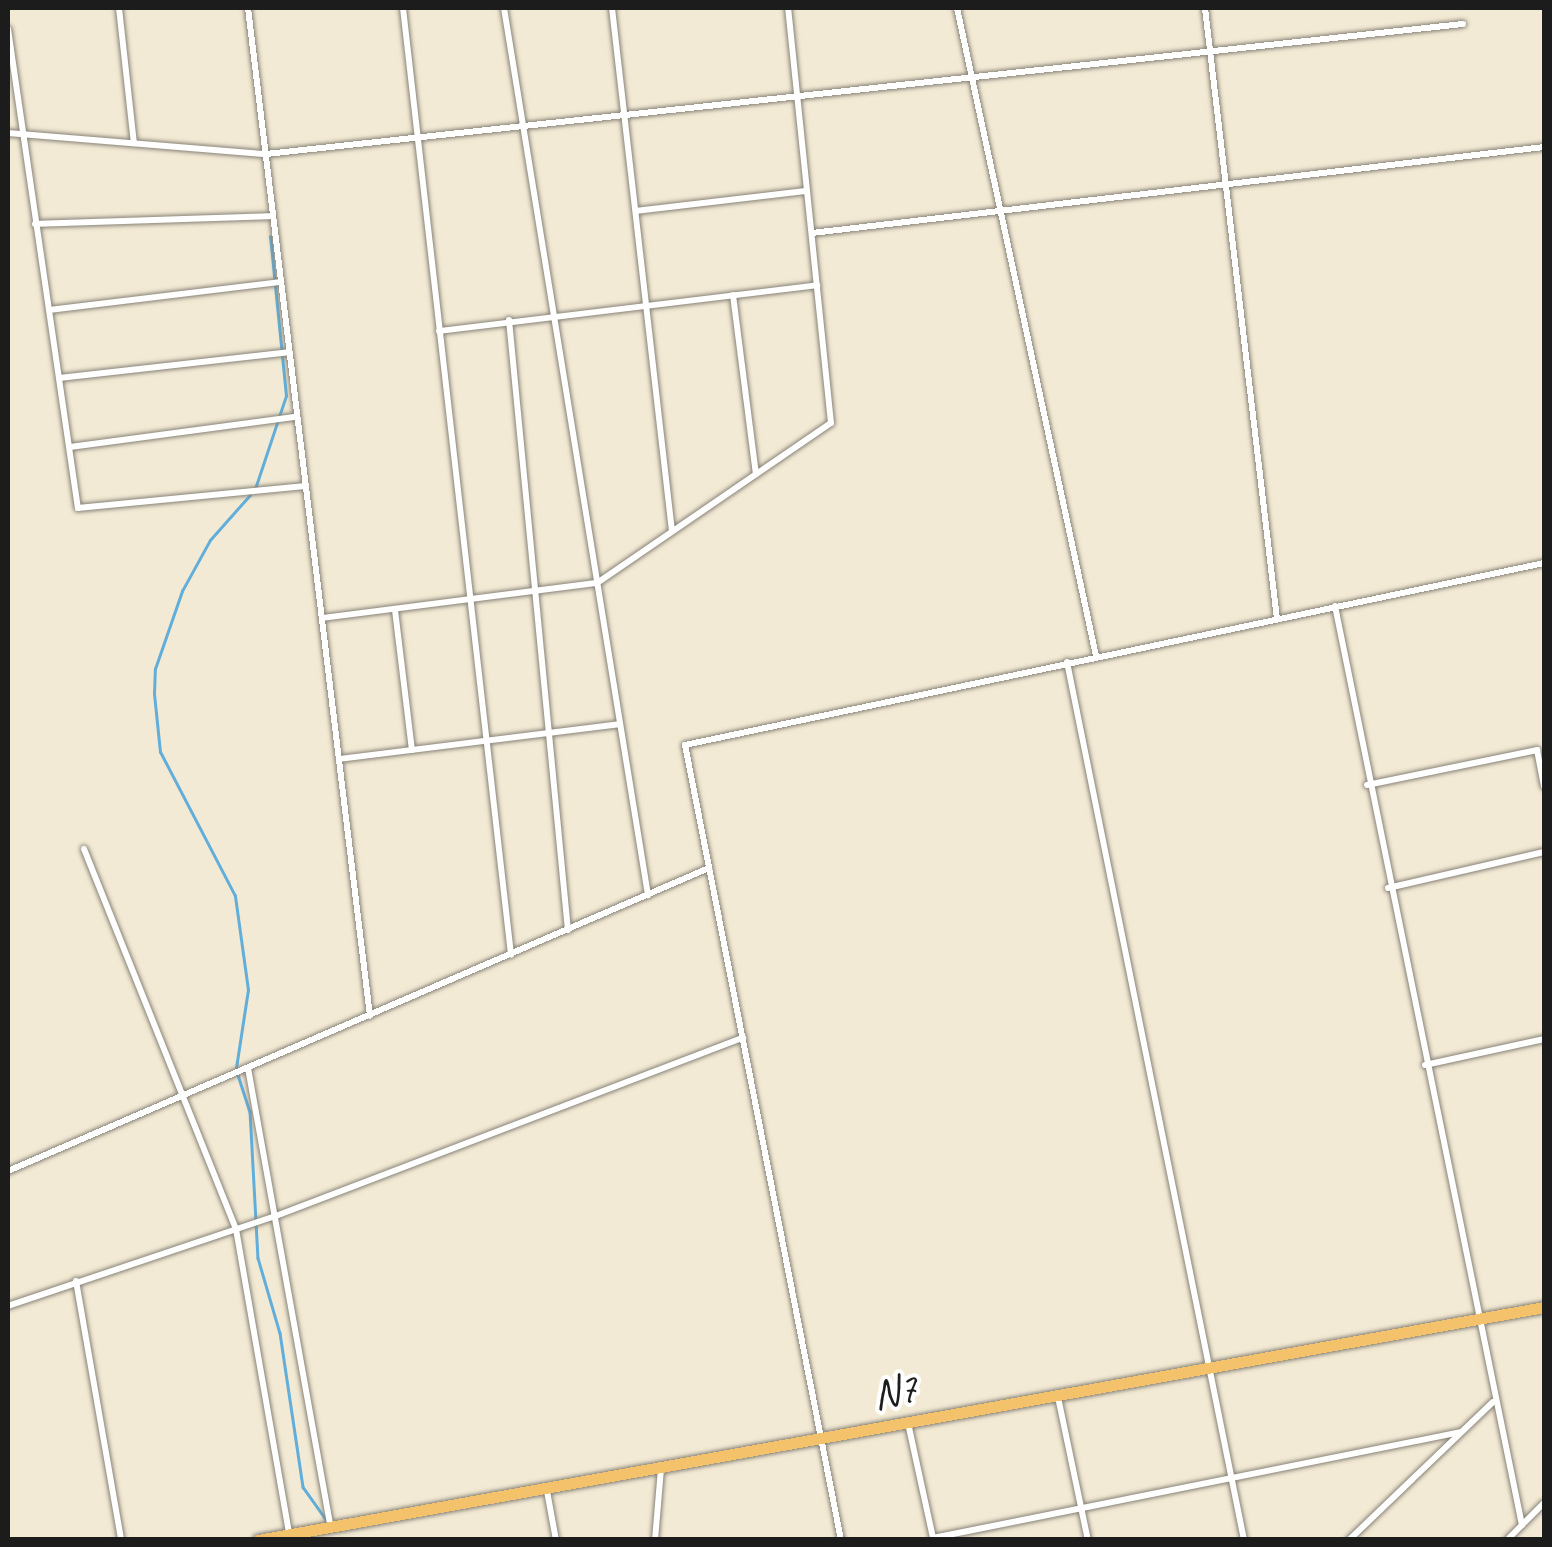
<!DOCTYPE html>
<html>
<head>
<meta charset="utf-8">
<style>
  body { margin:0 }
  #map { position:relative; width:1552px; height:1547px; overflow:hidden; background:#f3ead5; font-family:Caveat,sans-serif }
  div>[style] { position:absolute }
  .stream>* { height:2.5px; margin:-1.25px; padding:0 1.25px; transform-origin:1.25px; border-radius:1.25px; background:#61aeda }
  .roads { filter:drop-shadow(0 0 2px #888378) drop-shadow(0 0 2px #888378) }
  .minor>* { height:6px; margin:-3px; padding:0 3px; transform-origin:3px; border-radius:3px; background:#fff }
  .primary>* { height:11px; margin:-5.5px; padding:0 5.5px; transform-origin:5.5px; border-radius:5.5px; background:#f4c26a }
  span { translate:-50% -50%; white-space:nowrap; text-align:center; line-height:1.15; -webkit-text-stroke:8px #fff; paint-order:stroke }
  .street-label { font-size:42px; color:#1c1c1c }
  .frame { position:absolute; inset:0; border:10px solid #1c1c1c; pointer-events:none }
</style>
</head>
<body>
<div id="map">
  <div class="stream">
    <i style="left:255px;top:489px;width:98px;rotate:-71.6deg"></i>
    <i style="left:286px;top:396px;width:160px;rotate:-95.7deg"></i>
    <i style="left:236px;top:1068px;width:79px;rotate:-81.3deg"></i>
    <i style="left:248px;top:990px;width:95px;rotate:-97.9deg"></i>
    <i style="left:235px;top:896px;width:162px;rotate:-117.5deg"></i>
    <i style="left:160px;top:752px;width:58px;rotate:-95.9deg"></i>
    <i style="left:154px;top:694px;width:25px;rotate:-88deg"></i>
    <i style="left:155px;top:669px;width:83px;rotate:-70.9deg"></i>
    <i style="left:182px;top:591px;width:58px;rotate:-61.2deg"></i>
    <i style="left:210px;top:540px;width:60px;rotate:-48.4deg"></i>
    <i style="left:238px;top:1075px;width:38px;rotate:72deg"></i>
    <i style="left:250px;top:1111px;width:147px;rotate:86.9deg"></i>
    <i style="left:258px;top:1258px;width:78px;rotate:73.7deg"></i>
    <i style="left:280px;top:1333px;width:156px;rotate:81.5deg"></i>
    <i style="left:303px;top:1487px;width:43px;rotate:54.5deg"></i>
  </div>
  <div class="roads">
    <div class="minor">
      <i style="left:119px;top:8px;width:136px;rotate:83.7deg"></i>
      <i style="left:248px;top:8px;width:1015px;rotate:83.1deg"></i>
      <i style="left:403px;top:8px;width:953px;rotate:83.49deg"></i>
      <i style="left:504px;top:8px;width:899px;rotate:80.78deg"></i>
      <i style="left:612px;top:8px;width:526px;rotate:83.46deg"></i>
      <i style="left:957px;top:8px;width:663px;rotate:77.89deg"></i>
      <i style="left:1205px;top:8px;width:615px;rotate:83.28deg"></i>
      <i style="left:8px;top:29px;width:484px;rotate:81.7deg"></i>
      <i style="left:78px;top:508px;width:228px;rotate:-5.5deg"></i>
      <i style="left:8px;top:133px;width:259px;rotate:4.7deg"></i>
      <i style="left:266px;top:154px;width:1204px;rotate:-6.2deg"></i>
      <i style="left:636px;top:211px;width:172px;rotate:-6.7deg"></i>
      <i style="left:35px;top:224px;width:238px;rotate:-1.9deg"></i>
      <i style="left:812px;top:233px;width:737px;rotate:-6.7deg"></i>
      <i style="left:733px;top:295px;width:180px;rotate:82.7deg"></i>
      <i style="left:49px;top:310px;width:234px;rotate:-6.9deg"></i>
      <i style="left:509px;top:320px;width:613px;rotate:84.48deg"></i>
      <i style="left:439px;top:331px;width:381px;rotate:-6.9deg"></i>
      <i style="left:59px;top:378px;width:231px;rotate:-6.4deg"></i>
      <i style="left:70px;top:447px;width:228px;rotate:-7.6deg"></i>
      <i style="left:1335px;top:606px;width:938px;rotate:78.5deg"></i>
      <i style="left:395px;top:610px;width:141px;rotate:83.1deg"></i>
      <i style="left:322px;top:618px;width:277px;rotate:-7.3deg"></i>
      <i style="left:597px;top:583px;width:283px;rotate:-34.4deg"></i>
      <i style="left:831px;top:423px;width:417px;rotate:-95.9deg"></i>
      <i style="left:1067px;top:662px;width:896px;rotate:78.6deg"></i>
      <i style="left:339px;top:759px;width:283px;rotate:-7.1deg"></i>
      <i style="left:1367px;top:785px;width:174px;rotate:-11.6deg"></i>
      <i style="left:1537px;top:750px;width:37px;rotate:79deg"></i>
      <i style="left:84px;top:849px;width:409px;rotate:68.2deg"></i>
      <i style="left:236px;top:1229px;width:309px;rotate:80.1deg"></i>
      <i style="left:1388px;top:888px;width:160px;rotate:-13deg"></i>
      <i style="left:1425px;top:1065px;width:122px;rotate:-12.3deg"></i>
      <i style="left:248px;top:1068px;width:466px;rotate:79.8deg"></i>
      <i style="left:8px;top:1171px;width:764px;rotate:-23.38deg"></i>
      <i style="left:76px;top:1281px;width:263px;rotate:80.1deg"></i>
      <i style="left:8px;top:1306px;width:283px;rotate:-18.6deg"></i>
      <i style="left:276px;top:1216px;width:500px;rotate:-20.9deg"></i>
      <i style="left:1058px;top:1397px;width:146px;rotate:78.2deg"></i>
      <i style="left:908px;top:1423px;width:118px;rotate:77.7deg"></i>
      <i style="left:547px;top:1491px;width:50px;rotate:79.6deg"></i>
      <i style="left:933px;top:1538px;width:539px;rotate:-11.35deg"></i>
      <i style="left:655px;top:1540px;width:71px;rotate:-85.2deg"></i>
      <i style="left:841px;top:1540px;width:810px;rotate:-101.1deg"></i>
      <i style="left:685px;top:745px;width:878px;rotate:-11.96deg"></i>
      <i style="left:1349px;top:1540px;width:199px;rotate:-43.8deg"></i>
      <i style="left:1507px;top:1540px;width:52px;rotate:-45deg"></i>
    </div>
    <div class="primary">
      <i style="left:258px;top:1540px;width:1307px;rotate:-10.27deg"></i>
    </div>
  </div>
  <div class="street-label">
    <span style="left:895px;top:1392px;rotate:-11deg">N7</span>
  </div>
  <div class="frame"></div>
</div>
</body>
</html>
